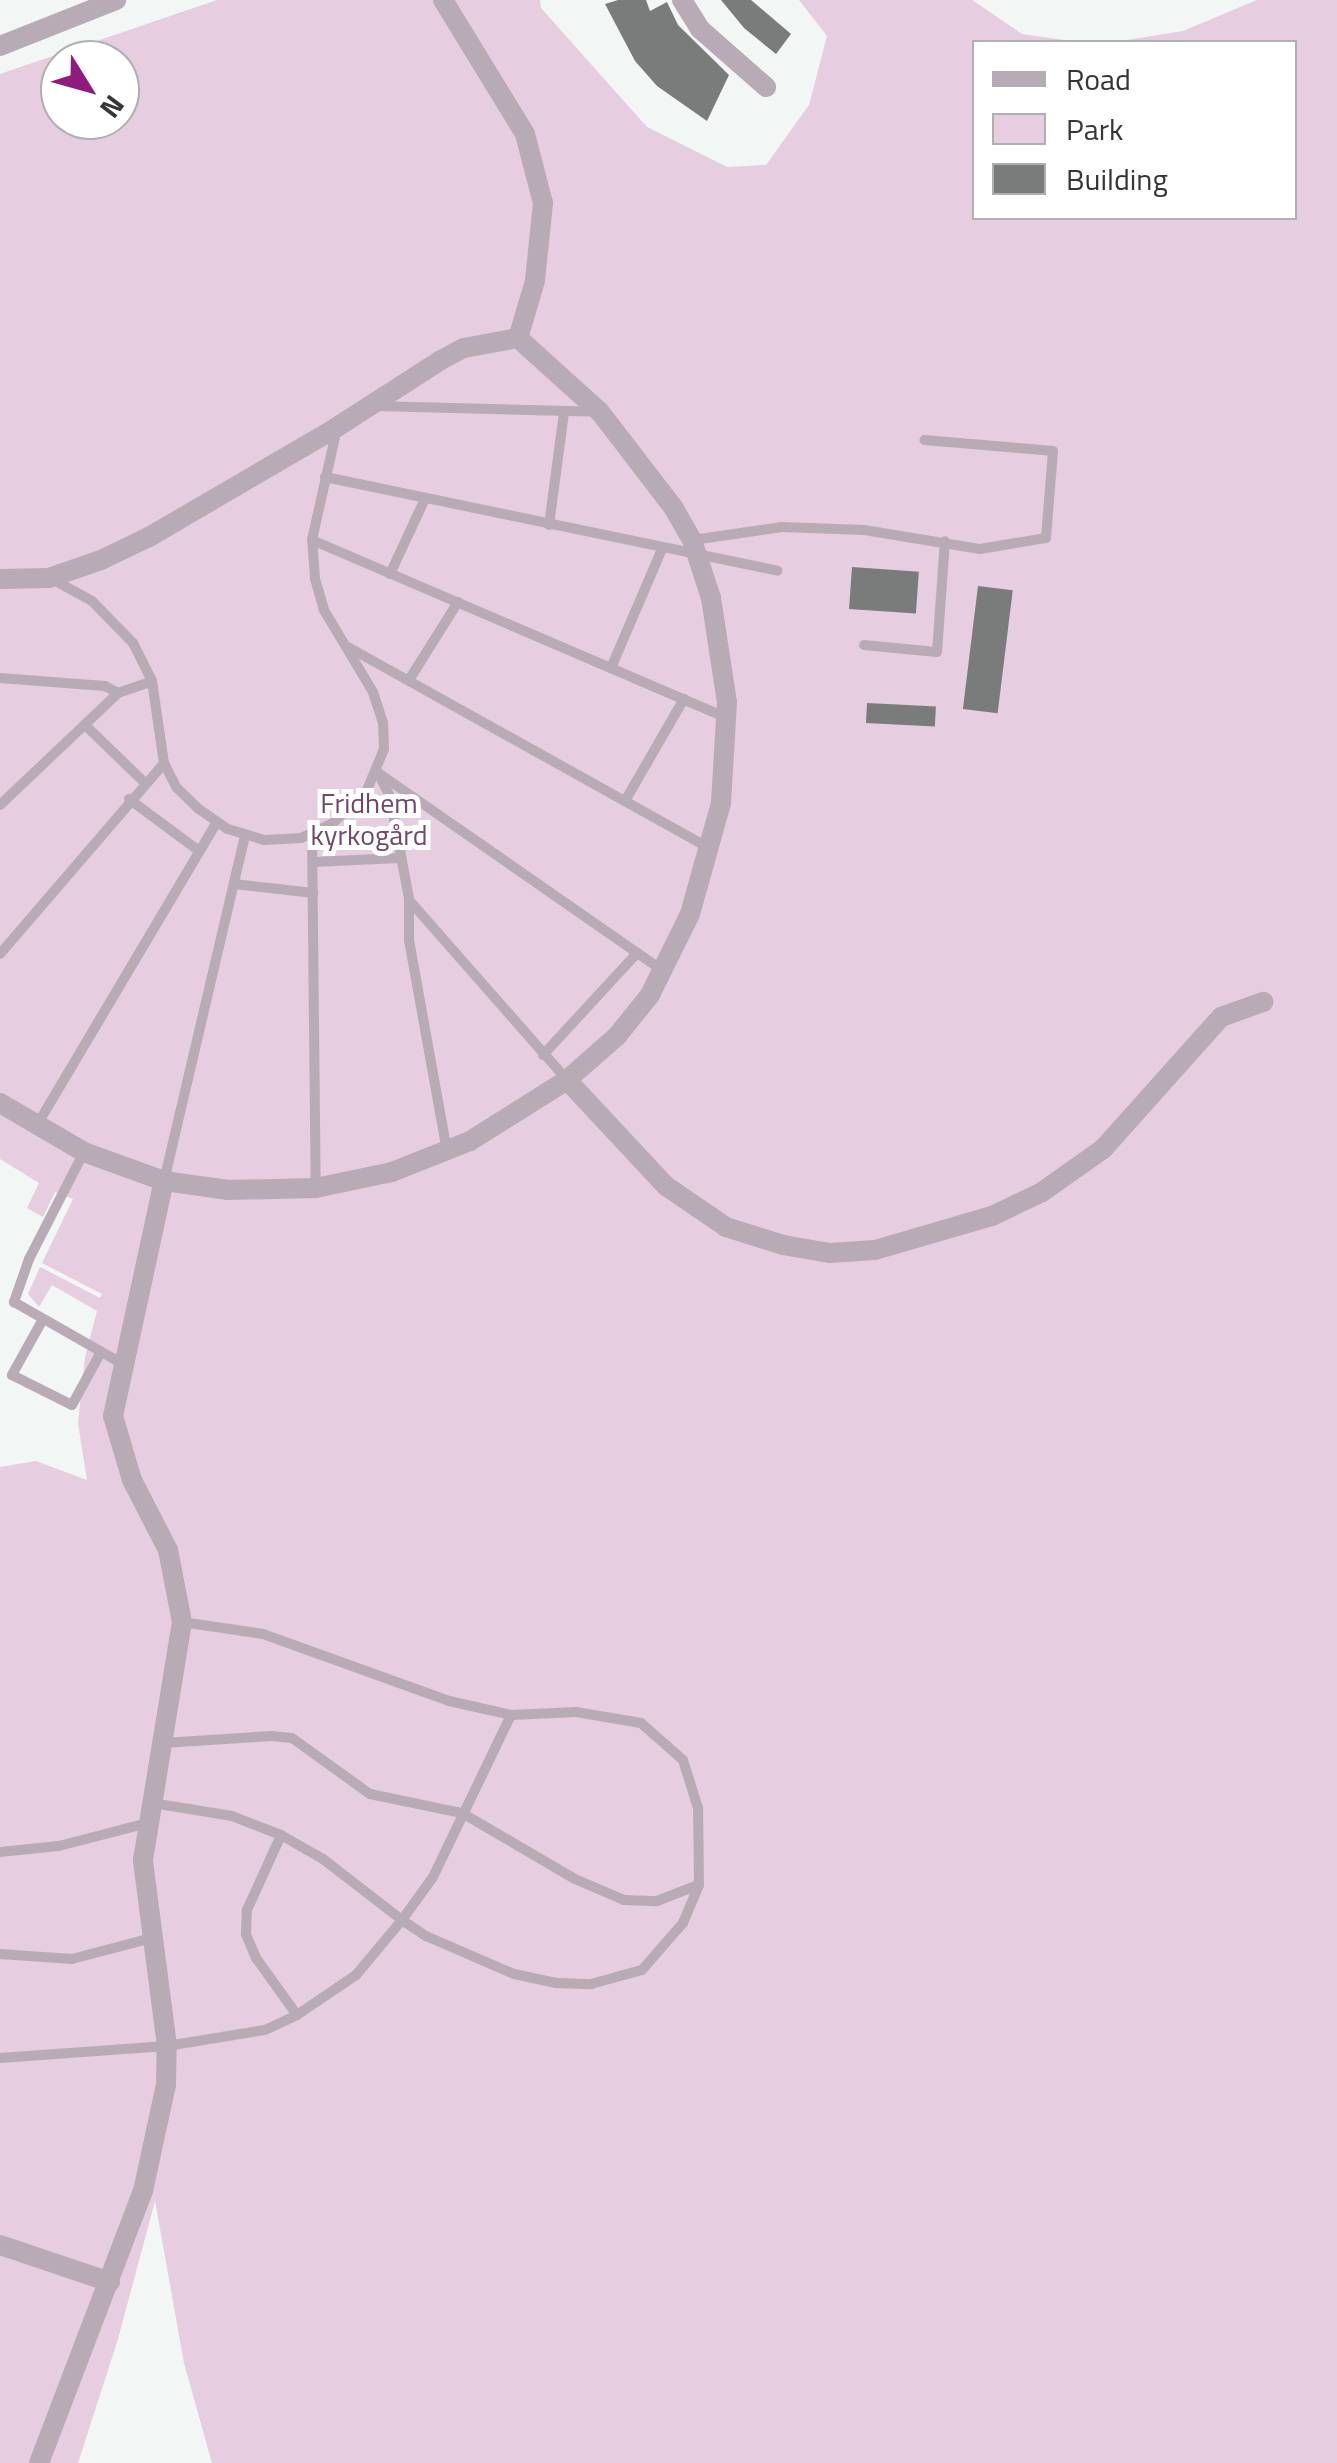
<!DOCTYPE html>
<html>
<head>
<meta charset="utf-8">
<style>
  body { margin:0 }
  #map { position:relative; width:1337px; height:2463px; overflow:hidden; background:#f2f6f5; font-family:"Titillium Web",sans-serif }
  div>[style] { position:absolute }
  .green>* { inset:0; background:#e6cddf }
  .building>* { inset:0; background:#797c7b; transform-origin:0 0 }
  .service>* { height:10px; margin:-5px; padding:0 5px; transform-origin:5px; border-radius:5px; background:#b9abb5 }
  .minor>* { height:20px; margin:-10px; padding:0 10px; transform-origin:10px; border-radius:10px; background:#b9abb5 }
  span { translate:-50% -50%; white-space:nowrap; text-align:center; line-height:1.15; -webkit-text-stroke:10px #fff; paint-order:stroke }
  .park-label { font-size:28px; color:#724668 }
  .legend { position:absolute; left:972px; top:40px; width:325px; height:180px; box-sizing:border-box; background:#fff; border:2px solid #aeafaf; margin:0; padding:12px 18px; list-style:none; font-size:30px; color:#353636 }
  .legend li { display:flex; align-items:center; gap:20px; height:50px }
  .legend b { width:50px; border:2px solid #aeafaf }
  .north { position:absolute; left:40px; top:40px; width:100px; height:100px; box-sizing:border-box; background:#fff; border:2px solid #aeafaf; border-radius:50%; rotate:127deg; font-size:28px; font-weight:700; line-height:40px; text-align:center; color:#353636 }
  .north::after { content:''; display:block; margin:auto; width:35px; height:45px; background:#8f1c7c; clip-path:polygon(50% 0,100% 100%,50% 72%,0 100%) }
</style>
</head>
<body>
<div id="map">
  <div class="green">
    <i style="clip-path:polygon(evenodd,217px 0,540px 0,541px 8px,647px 127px,727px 167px,766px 165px,809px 105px,827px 36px,799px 0,972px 0,1022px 34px,1078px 42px,974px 42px,974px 218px,1294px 218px,1294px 42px,1114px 42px,1183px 31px,1257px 0,1337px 0,1337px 2463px,212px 2463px,184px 2363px,155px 2201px,118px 2339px,78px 2463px,0 2463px,0 1467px,36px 1461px,87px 1480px,78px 1423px,85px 1357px,97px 1311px,52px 1285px,39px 1307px,28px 1294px,40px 1267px,100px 1298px,102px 1294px,42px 1263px,73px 1199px,55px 1192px,43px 1217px,27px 1208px,39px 1183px,0 1159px,0 74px,217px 0,60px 60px,120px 60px,120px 120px,60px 120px,60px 60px)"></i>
  </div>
  <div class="building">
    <i style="clip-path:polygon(618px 0,646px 0,650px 11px,667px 2px,678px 25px,729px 75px,707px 121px,657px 86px,635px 61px,605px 4px)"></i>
    <i style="clip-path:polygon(721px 0,751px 0,791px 34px,776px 54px,744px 28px)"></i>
    <i style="left:852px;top:567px;width:67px;height:42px;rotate:4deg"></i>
    <i style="left:978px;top:586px;width:35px;height:124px;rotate:7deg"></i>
    <i style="left:867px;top:703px;width:69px;height:20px;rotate:3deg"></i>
  </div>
  <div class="service">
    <i style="left:375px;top:406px;width:223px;rotate:1.5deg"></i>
    <i style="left:325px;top:477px;width:462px;rotate:11.7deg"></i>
    <i style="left:549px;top:525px;width:114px;rotate:-82.4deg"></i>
    <i style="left:312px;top:540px;width:452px;rotate:23.2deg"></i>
    <i style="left:693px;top:540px;width:90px;rotate:-8.3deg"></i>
    <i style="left:782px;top:527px;width:82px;rotate:2.1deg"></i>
    <i style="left:864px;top:530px;width:118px;rotate:9.3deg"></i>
    <i style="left:980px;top:549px;width:67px;rotate:-9.5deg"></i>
    <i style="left:1046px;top:538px;width:87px;rotate:-85.4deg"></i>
    <i style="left:1053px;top:451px;width:129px;rotate:-175.1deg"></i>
    <i style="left:390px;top:574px;width:83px;rotate:-65deg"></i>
    <i style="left:52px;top:579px;width:46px;rotate:28.8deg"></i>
    <i style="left:92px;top:601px;width:59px;rotate:45.7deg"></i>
    <i style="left:133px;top:643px;width:42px;rotate:63.4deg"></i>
    <i style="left:152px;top:681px;width:83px;rotate:81.7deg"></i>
    <i style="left:164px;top:763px;width:28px;rotate:63deg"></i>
    <i style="left:177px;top:788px;width:30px;rotate:44deg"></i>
    <i style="left:199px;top:809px;width:35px;rotate:35deg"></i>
    <i style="left:228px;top:829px;width:38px;rotate:17deg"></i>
    <i style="left:264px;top:840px;width:37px;rotate:-3deg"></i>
    <i style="left:301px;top:838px;width:35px;rotate:-25deg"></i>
    <i style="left:333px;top:823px;width:47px;rotate:-44.1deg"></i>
    <i style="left:367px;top:790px;width:44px;rotate:-67.5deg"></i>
    <i style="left:384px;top:749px;width:26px;rotate:-92deg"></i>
    <i style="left:383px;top:723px;width:33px;rotate:-108deg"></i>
    <i style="left:373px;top:692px;width:96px;rotate:-120.9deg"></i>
    <i style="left:324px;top:610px;width:32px;rotate:-106deg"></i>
    <i style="left:315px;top:579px;width:39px;rotate:-94deg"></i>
    <i style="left:312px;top:540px;width:115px;rotate:-77.4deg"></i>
    <i style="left:864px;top:645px;width:73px;rotate:5.5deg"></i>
    <i style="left:937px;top:652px;width:111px;rotate:-85.9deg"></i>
    <i style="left:348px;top:647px;width:413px;rotate:29.1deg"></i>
    <i style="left:611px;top:668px;width:129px;rotate:-66.8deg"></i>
    <i style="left:0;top:678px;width:105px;rotate:4.4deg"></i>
    <i style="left:105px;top:686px;width:15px;rotate:28deg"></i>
    <i style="left:118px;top:693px;width:36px;rotate:-19deg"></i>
    <i style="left:409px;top:680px;width:92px;rotate:-57.9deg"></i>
    <i style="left:86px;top:726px;width:81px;rotate:44deg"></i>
    <i style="left:377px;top:771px;width:29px;rotate:63deg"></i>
    <i style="left:390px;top:797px;width:104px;rotate:79.4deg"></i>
    <i style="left:409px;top:899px;width:41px;rotate:90deg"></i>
    <i style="left:409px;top:940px;width:215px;rotate:79.8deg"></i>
    <i style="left:377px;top:772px;width:348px;rotate:34.8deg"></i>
    <i style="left:129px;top:799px;width:86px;rotate:36.5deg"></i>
    <i style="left:625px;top:801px;width:118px;rotate:-60deg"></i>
    <i style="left:0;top:805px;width:163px;rotate:-43.5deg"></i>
    <i style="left:312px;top:833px;width:354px;rotate:89.4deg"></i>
    <i style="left:314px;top:862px;width:85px;rotate:-2.7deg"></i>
    <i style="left:234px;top:884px;width:80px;rotate:6.5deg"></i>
    <i style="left:409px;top:900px;width:238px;rotate:48.7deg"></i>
    <i style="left:0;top:954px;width:252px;rotate:-49.3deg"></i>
    <i style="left:543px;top:1055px;width:139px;rotate:-47.3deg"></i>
    <i style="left:37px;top:1125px;width:352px;rotate:-59.3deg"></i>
    <i style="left:84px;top:1152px;width:120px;rotate:117.2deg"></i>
    <i style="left:29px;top:1259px;width:46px;rotate:109.2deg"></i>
    <i style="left:14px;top:1302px;width:123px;rotate:29.7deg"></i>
    <i style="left:164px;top:1181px;width:354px;rotate:-76.8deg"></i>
    <i style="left:42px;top:1321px;width:62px;rotate:119.1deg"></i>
    <i style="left:12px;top:1375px;width:67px;rotate:26.6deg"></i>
    <i style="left:72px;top:1405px;width:60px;rotate:-61.3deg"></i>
    <i style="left:182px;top:1622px;width:82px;rotate:8.4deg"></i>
    <i style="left:263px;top:1634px;width:198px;rotate:19.8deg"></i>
    <i style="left:449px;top:1701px;width:64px;rotate:12.7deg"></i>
    <i style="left:163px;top:1743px;width:109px;rotate:-3.7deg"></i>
    <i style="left:272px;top:1736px;width:20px;rotate:6deg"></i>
    <i style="left:292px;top:1738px;width:96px;rotate:35.7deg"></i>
    <i style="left:370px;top:1794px;width:94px;rotate:11.7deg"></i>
    <i style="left:462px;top:1813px;width:131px;rotate:30.3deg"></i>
    <i style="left:575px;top:1879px;width:53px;rotate:23.2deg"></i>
    <i style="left:624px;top:1900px;width:33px;rotate:2deg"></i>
    <i style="left:657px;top:1901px;width:44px;rotate:-21.3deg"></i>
    <i style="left:281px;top:1835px;width:48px;rotate:29.7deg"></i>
    <i style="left:323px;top:1859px;width:100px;rotate:37.7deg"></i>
    <i style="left:402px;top:1920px;width:29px;rotate:34deg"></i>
    <i style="left:426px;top:1936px;width:96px;rotate:23.4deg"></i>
    <i style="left:514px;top:1974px;width:43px;rotate:12.1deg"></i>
    <i style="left:556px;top:1983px;width:35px;rotate:2deg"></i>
    <i style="left:591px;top:1984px;width:53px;rotate:-15.4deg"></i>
    <i style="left:642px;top:1970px;width:62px;rotate:-48.9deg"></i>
    <i style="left:683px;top:1923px;width:41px;rotate:-67.2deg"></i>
    <i style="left:699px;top:1885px;width:77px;rotate:-90.7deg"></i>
    <i style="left:698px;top:1808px;width:50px;rotate:-107.4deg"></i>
    <i style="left:683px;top:1760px;width:56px;rotate:-138.6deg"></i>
    <i style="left:641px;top:1723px;width:66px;rotate:-170.4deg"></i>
    <i style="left:576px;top:1712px;width:65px;rotate:177.4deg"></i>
    <i style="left:511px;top:1715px;width:180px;rotate:115.7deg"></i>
    <i style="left:433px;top:1877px;width:53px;rotate:125.8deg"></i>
    <i style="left:402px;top:1920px;width:72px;rotate:129.9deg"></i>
    <i style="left:356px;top:1975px;width:71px;rotate:145.9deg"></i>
    <i style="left:0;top:1852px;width:59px;rotate:-5.8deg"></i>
    <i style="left:59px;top:1846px;width:92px;rotate:-14.5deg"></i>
    <i style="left:0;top:1954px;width:72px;rotate:4deg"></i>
    <i style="left:72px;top:1959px;width:83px;rotate:-14.7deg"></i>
    <i style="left:0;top:2058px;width:167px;rotate:-4.1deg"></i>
    <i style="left:167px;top:2046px;width:99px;rotate:-9.3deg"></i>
    <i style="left:265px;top:2030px;width:35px;rotate:-25deg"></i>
    <i style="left:297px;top:2015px;width:70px;rotate:-125.7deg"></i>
    <i style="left:256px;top:1958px;width:26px;rotate:-113deg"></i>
    <i style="left:246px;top:1934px;width:24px;rotate:-88deg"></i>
    <i style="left:247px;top:1910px;width:82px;rotate:-65.6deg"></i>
    <i style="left:281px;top:1835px;width:53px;rotate:-158.8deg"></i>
    <i style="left:232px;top:1816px;width:80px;rotate:-170.7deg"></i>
  </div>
  <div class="minor">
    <i style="left:443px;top:0;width:157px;rotate:58.5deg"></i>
    <i style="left:525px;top:134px;width:71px;rotate:75.4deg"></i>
    <i style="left:543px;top:203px;width:78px;rotate:95.9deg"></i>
    <i style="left:535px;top:281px;width:59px;rotate:106.6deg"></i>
    <i style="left:682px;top:0;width:34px;rotate:58deg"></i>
    <i style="left:700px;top:29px;width:88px;rotate:41.3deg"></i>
    <i style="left:0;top:46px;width:125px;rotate:-21.6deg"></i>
    <i style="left:0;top:579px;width:49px;rotate:-1.2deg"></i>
    <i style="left:49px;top:578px;width:55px;rotate:-19.1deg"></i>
    <i style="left:101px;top:560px;width:53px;rotate:-25.6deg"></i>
    <i style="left:149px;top:537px;width:218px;rotate:-30.3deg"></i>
    <i style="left:337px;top:427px;width:124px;rotate:-32.8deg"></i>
    <i style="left:441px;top:360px;width:26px;rotate:-28deg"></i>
    <i style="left:464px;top:348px;width:55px;rotate:-10.5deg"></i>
    <i style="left:518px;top:338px;width:110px;rotate:42.1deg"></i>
    <i style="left:600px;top:412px;width:120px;rotate:52.5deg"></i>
    <i style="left:673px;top:507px;width:38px;rotate:60deg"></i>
    <i style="left:692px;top:540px;width:61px;rotate:71.9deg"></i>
    <i style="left:711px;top:598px;width:105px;rotate:81.3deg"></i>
    <i style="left:727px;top:702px;width:101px;rotate:93.4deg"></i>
    <i style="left:721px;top:803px;width:115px;rotate:105.6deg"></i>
    <i style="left:690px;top:914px;width:90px;rotate:116.3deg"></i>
    <i style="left:650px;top:995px;width:53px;rotate:128.8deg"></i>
    <i style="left:617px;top:1036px;width:67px;rotate:138.7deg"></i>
    <i style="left:567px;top:1080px;width:115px;rotate:147.8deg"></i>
    <i style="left:470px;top:1141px;width:84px;rotate:158.3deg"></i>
    <i style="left:392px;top:1172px;width:78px;rotate:168.1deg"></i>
    <i style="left:316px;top:1188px;width:88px;rotate:178.7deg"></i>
    <i style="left:228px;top:1190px;width:65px;rotate:-172deg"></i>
    <i style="left:164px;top:1181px;width:85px;rotate:-160.1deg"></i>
    <i style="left:84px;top:1152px;width:97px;rotate:-149.7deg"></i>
    <i style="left:567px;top:1080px;width:145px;rotate:47deg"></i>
    <i style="left:666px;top:1186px;width:73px;rotate:34.3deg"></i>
    <i style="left:726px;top:1227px;width:60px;rotate:17.5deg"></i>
    <i style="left:783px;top:1245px;width:48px;rotate:9.7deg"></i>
    <i style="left:830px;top:1253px;width:45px;rotate:-3.8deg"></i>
    <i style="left:875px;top:1250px;width:122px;rotate:-16.2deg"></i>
    <i style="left:992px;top:1216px;width:55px;rotate:-25.6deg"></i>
    <i style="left:1042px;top:1192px;width:75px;rotate:-35.2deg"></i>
    <i style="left:1103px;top:1149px;width:177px;rotate:-48.2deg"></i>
    <i style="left:1221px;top:1017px;width:45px;rotate:-19.7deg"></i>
    <i style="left:0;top:2245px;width:116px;rotate:18.6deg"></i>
    <i style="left:39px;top:2463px;width:291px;rotate:-69.1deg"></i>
    <i style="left:143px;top:2191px;width:108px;rotate:-77.8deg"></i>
    <i style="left:166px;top:2085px;width:39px;rotate:-89deg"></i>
    <i style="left:167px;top:2046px;width:188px;rotate:-97.4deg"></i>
    <i style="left:143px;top:1860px;width:241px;rotate:-80.7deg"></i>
    <i style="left:182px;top:1622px;width:73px;rotate:-101deg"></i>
    <i style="left:168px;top:1550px;width:79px;rotate:-117.2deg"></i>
    <i style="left:132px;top:1480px;width:67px;rotate:-106.5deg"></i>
    <i style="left:113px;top:1416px;width:240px;rotate:-77.8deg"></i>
  </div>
  <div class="park-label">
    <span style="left:369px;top:819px">Fridhem<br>kyrkogård</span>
  </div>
  <ul class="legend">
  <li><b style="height:12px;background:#b9abb5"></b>Road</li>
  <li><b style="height:28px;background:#e6cddf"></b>Park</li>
  <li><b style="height:28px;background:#797c7b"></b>Building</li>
  </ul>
  <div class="north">N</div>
</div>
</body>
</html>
